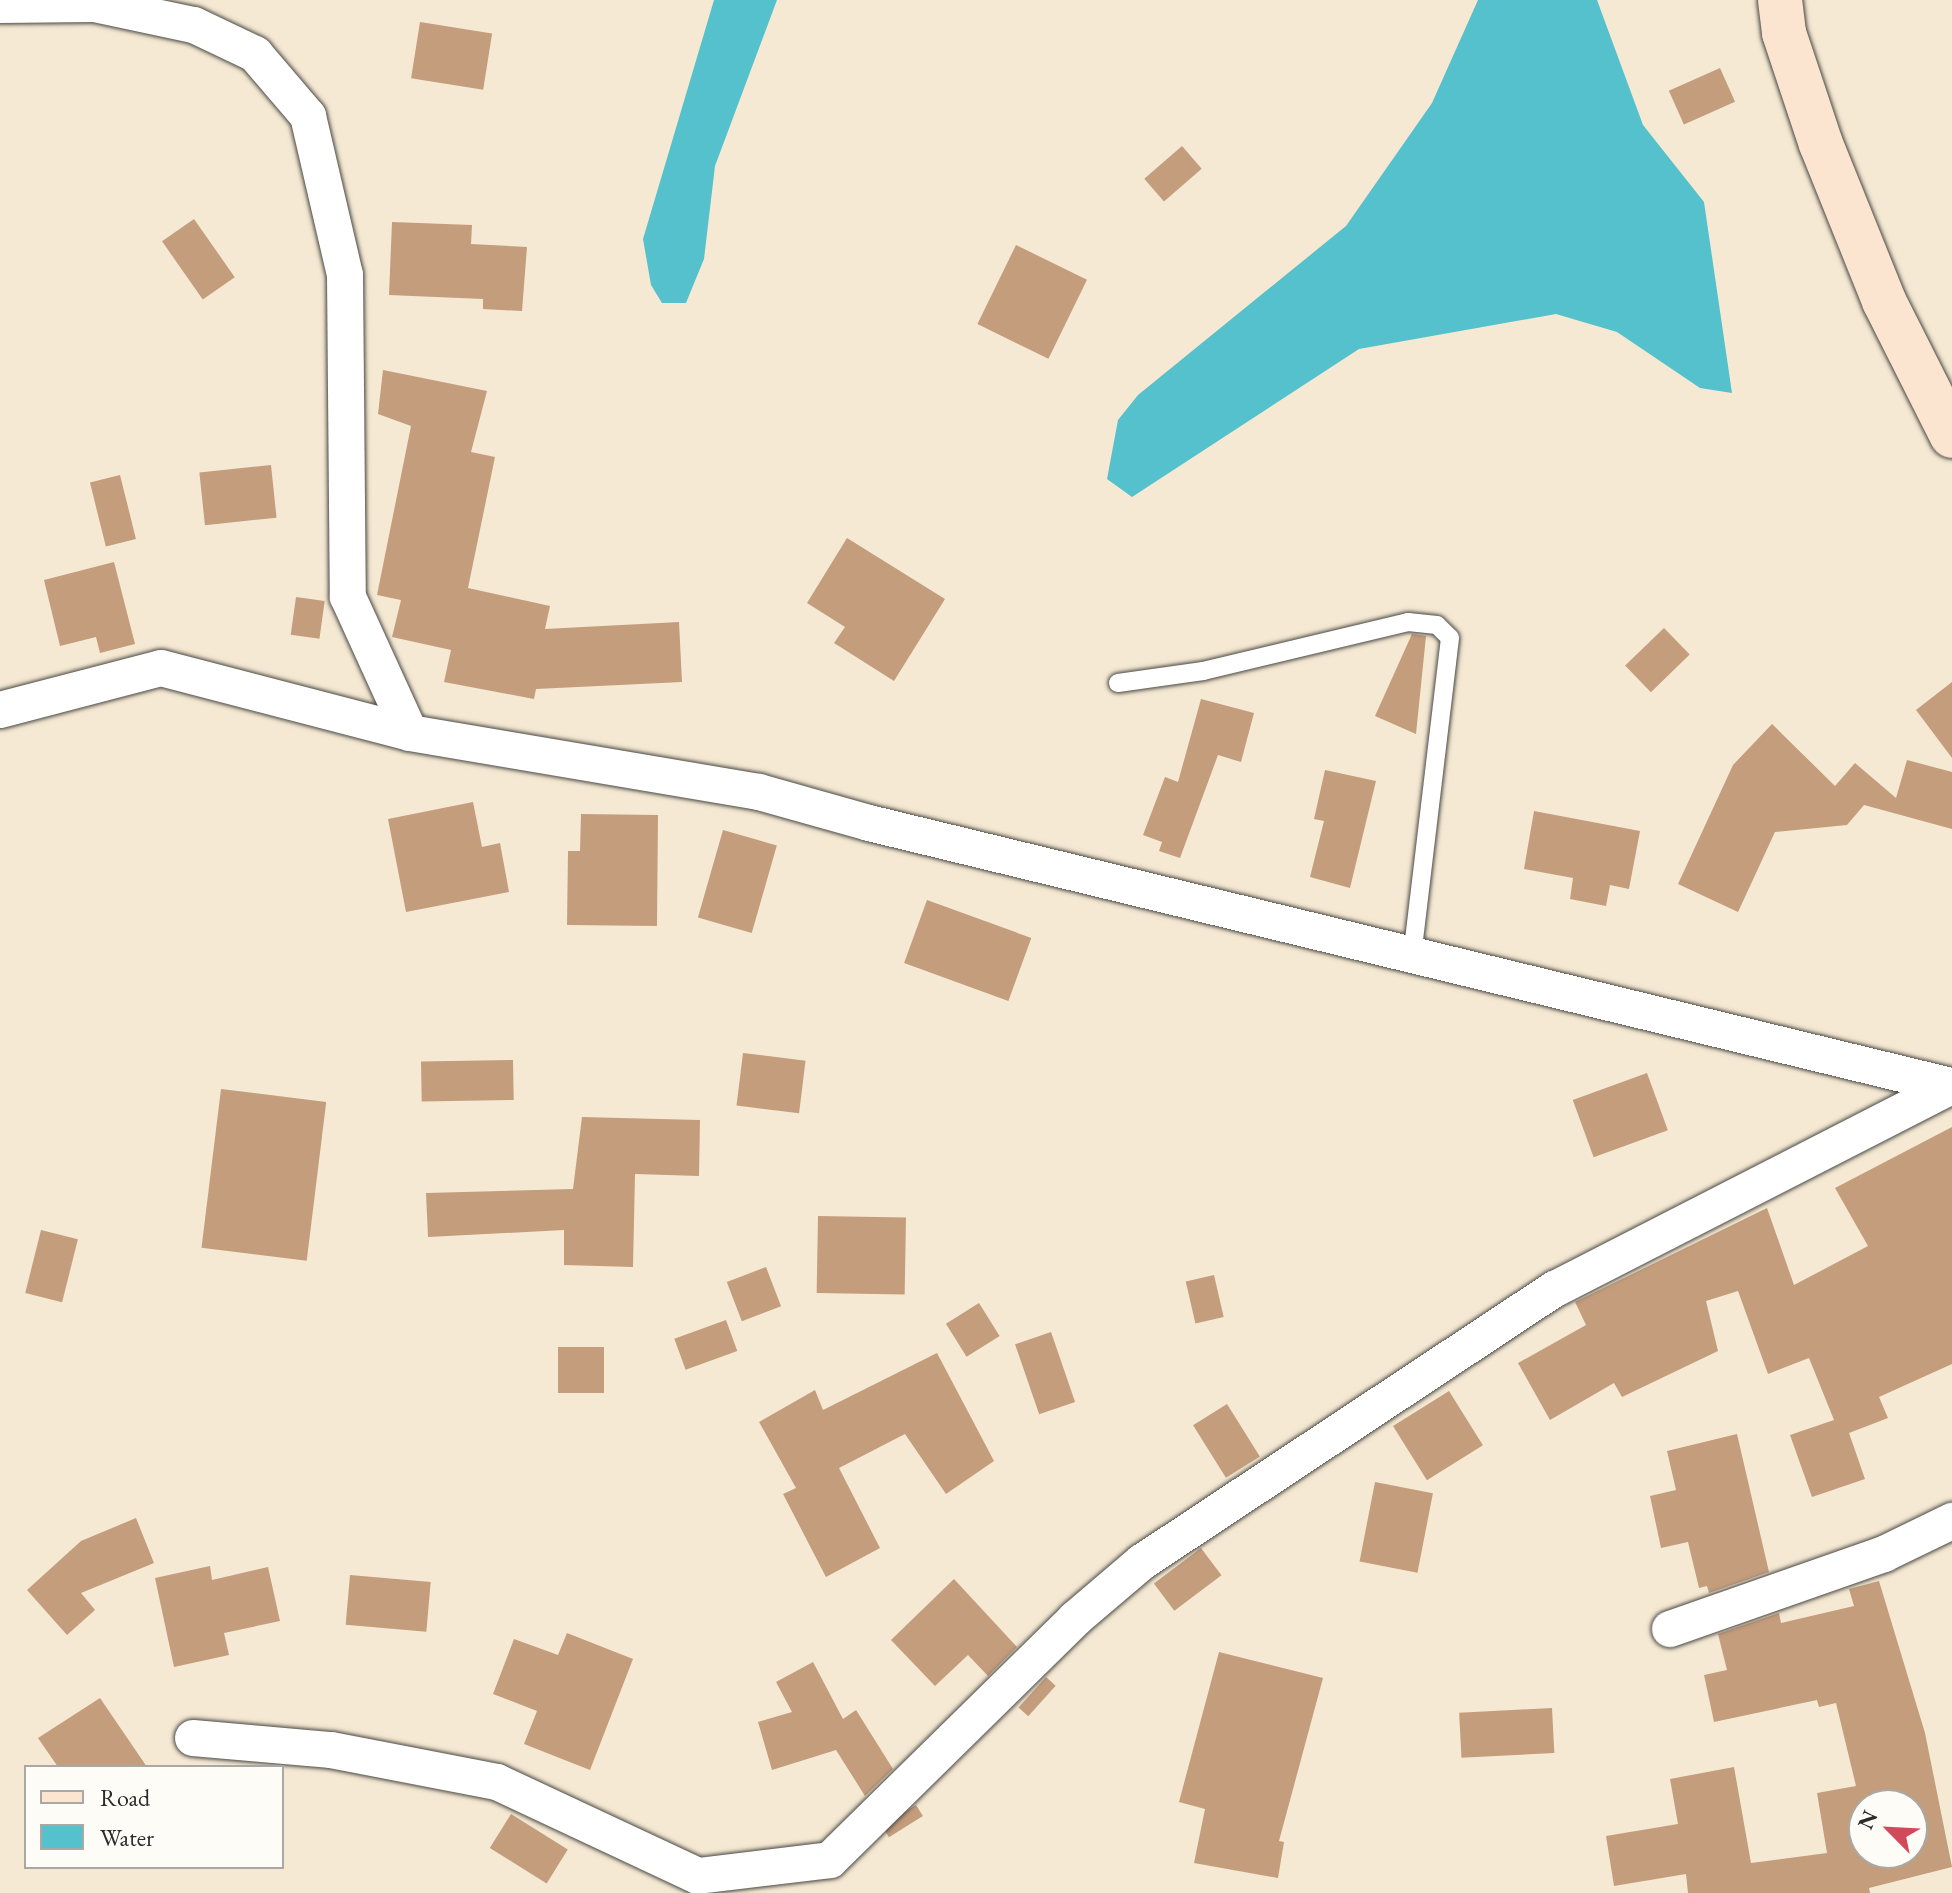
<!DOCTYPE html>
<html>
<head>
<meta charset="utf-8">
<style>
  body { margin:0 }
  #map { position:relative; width:1952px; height:1893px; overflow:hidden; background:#f5e9d3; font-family:"EB Garamond",serif }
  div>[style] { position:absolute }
  .water>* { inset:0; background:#54c1cc }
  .building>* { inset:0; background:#c49d7d; transform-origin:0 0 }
  .roads { filter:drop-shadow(0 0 2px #494844) drop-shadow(0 0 2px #494844) }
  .lane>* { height:18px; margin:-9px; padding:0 9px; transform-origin:9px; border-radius:9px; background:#fff }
  .street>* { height:36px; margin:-18px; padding:0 18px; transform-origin:18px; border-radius:18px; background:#fff }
  .secondary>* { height:44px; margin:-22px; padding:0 22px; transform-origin:22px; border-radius:22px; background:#fce5d0 }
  span { translate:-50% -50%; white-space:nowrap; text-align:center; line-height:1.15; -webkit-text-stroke:6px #fdfcf7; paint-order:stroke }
  .legend { position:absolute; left:24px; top:1765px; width:260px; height:104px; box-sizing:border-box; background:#fdfcf7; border:2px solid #a9a8a5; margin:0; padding:10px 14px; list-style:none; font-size:24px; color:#2b2b2b }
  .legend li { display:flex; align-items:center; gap:16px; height:40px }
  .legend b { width:40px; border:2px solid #a9a8a5 }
  .north { position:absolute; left:1848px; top:1789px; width:80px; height:80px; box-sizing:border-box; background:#fdfcf7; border:2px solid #a9a8a5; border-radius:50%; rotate:294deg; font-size:22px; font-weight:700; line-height:32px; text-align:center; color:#2b2b2b }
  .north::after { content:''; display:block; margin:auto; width:28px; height:36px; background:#d1495b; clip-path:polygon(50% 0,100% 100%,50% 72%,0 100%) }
</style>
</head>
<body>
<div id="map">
  <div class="water">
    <i style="clip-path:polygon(714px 0,777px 0,715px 166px,704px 259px,686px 303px,662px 303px,651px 285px,643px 239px)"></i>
    <i style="clip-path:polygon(1478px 0,1597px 0,1643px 125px,1704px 202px,1732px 393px,1700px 388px,1617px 332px,1556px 314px,1359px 349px,1132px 497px,1107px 479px,1118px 420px,1138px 395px,1346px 226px,1432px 103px)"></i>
  </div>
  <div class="building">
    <i style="left:420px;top:22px;width:73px;height:57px;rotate:9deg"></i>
    <i style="left:1720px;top:68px;width:37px;height:56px;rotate:66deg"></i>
    <i style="left:1182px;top:146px;width:30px;height:50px;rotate:49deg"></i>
    <i style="left:194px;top:219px;width:71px;height:39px;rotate:55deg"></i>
    <i style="clip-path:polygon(392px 222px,472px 225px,471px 244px,527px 247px,522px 311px,483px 309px,483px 299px,389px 295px)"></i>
    <i style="left:1016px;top:245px;width:79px;height:88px;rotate:26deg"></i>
    <i style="clip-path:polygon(383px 370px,487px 391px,471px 452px,495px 457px,468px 588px,550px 606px,545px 629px,679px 622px,682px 682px,536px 689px,534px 699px,444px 682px,451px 650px,392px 637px,401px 600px,377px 595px,411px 426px,378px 414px)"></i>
    <i style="left:271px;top:465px;width:53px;height:72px;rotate:84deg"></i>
    <i style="left:120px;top:475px;width:66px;height:31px;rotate:76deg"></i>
    <i style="clip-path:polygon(847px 538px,945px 599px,894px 681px,834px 643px,845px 627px,807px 603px)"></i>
    <i style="clip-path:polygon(114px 562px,135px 644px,100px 653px,96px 637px,60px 646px,44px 580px)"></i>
    <i style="left:296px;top:597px;width:29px;height:38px;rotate:8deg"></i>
    <i style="left:1664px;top:628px;width:37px;height:54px;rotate:46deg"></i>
    <i style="clip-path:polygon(1412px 634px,1426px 636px,1416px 734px,1375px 716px)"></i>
    <i style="clip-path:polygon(1952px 682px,1952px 758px,1916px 710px)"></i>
    <i style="clip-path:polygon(1201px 699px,1254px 713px,1241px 762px,1218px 755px,1180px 858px,1159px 851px,1162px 842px,1143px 835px,1165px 777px,1178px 782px)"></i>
    <i style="clip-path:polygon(1772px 724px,1835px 786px,1855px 763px,1896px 798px,1907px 760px,1952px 772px,1952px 829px,1864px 805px,1847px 825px,1775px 832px,1738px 912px,1678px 884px,1733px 765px)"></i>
    <i style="clip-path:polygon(1325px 770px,1376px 781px,1350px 888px,1310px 877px,1324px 821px,1314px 819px)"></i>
    <i style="clip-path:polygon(473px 802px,482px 847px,500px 843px,509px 892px,406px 912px,388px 819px)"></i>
    <i style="clip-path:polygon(1534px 811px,1640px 831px,1629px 889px,1610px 885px,1606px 906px,1570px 899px,1573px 878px,1524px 869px)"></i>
    <i style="clip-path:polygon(581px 814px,658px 815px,657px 926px,567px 925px,568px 851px,580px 851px)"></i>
    <i style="left:723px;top:830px;width:56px;height:91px;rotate:16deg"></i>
    <i style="left:927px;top:900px;width:111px;height:67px;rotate:20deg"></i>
    <i style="left:743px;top:1053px;width:63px;height:53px;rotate:7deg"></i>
    <i style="left:513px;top:1060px;width:40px;height:92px;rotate:89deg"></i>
    <i style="left:1647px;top:1073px;width:61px;height:79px;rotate:70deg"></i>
    <i style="left:221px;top:1089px;width:106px;height:160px;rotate:7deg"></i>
    <i style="clip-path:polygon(582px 1117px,700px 1120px,699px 1176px,635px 1174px,633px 1267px,564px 1265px,564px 1230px,428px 1237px,426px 1193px,573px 1189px)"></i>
    <i style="clip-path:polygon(1952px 1127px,1952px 1364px,1879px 1397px,1888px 1418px,1849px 1433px,1865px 1479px,1812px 1497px,1790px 1435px,1834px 1420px,1809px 1358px,1768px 1374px,1738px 1291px,1706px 1301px,1718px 1351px,1622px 1397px,1614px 1383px,1550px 1420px,1518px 1363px,1586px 1325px,1575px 1302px,1767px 1208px,1794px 1285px,1868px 1246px,1835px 1188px)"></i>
    <i style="left:818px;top:1216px;width:88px;height:77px;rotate:1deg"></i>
    <i style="left:41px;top:1230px;width:38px;height:65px;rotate:14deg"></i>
    <i style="left:766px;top:1267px;width:42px;height:42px;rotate:69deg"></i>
    <i style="left:1214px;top:1275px;width:43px;height:29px;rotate:77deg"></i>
    <i style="left:979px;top:1303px;width:39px;height:39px;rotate:58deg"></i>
    <i style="left:726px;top:1320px;width:33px;height:55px;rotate:70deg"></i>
    <i style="left:1051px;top:1332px;width:74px;height:38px;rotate:71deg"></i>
    <i style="left:604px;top:1347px;width:46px;height:46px;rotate:90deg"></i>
    <i style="clip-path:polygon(937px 1353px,994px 1461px,946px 1494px,905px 1434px,839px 1468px,880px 1548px,826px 1577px,783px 1494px,796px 1488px,759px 1422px,815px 1390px,823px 1410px)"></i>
    <i style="left:1449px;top:1391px;width:64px;height:66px;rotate:58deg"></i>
    <i style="left:1227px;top:1404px;width:62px;height:40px;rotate:58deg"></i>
    <i style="clip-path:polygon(1737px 1434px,1769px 1572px,1709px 1593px,1707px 1586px,1699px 1588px,1688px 1542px,1661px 1548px,1650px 1496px,1676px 1490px,1667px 1451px)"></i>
    <i style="left:1375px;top:1482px;width:59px;height:81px;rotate:11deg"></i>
    <i style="clip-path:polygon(136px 1518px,154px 1563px,81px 1593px,95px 1610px,67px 1635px,27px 1590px,81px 1541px)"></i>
    <i style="left:1201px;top:1548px;width:34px;height:59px;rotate:53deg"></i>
    <i style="clip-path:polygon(210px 1566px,212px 1580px,268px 1567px,280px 1621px,224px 1633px,229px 1655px,174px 1667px,155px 1578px)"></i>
    <i style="left:350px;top:1575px;width:81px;height:50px;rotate:5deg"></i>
    <i style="clip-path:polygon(954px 1579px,1017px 1647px,988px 1676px,968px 1655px,935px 1686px,891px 1640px)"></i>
    <i style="clip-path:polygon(evenodd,1879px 1581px,1925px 1733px,1952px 1867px,1869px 1888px,1870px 1893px,1688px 1893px,1686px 1874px,1614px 1886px,1606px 1836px,1678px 1824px,1670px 1779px,1734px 1767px,1751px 1863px,1827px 1853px,1817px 1793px,1856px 1786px,1836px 1703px,1819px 1707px,1817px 1700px,1714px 1722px,1704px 1675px,1727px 1670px,1718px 1634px,1779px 1613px,1781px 1623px,1854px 1606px,1849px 1589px,1879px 1581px,1864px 1805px,1912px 1805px,1912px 1853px,1864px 1853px,1864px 1805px)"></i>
    <i style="clip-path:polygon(567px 1633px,633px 1659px,590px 1770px,524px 1744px,537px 1711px,493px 1694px,514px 1639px,558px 1655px)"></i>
    <i style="clip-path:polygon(1219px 1652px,1323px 1678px,1279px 1841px,1284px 1842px,1278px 1878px,1194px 1863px,1205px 1809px,1179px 1802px)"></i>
    <i style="clip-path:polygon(813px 1662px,843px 1719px,856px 1710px,893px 1769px,865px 1796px,836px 1750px,772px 1770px,758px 1722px,792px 1712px,776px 1682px)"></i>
    <i style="left:1046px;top:1677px;width:13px;height:41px;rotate:42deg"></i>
    <i style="clip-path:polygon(100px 1698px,147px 1767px,58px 1767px,38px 1738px)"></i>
    <i style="left:1552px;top:1708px;width:45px;height:93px;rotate:87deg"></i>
    <i style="left:916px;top:1805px;width:13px;height:40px;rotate:58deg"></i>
    <i style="left:511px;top:1814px;width:67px;height:40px;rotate:32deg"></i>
  </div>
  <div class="roads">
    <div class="lane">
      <i style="left:1118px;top:683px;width:86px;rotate:-8deg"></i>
      <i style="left:1203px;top:671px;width:211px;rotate:-13.4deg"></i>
      <i style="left:1408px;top:622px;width:29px;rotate:6deg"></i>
      <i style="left:1437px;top:625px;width:18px;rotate:45deg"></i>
      <i style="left:1450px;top:638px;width:319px;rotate:96.8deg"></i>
    </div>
    <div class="street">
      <i style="left:0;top:5px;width:94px;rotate:-0.6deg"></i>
      <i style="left:94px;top:4px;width:102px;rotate:11.9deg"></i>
      <i style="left:194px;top:25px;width:68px;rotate:25.4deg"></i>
      <i style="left:255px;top:54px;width:82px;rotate:49.5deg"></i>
      <i style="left:308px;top:116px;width:163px;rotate:76.9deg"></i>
      <i style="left:345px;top:275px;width:322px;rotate:89.5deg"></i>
      <i style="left:348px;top:597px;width:149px;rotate:65.5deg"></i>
      <i style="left:0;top:710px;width:166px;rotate:-14.6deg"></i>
      <i style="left:161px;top:668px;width:257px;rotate:14.6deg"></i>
      <i style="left:410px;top:733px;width:354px;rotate:9.6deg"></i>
      <i style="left:759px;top:792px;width:114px;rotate:15.7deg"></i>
      <i style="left:869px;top:823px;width:1114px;rotate:13.66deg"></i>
      <i style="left:1670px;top:1629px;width:227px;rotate:-19.3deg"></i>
      <i style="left:1884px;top:1554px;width:76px;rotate:-25.9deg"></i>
      <i style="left:193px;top:1738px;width:139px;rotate:5deg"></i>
      <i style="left:331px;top:1750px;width:169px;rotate:10.9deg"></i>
      <i style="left:497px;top:1782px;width:222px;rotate:25.1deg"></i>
      <i style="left:698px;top:1876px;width:133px;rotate:-6.9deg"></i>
      <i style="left:830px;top:1860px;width:344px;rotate:-44.5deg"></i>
      <i style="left:1075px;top:1619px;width:88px;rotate:-40.4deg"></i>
      <i style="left:1142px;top:1562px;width:495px;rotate:-33.5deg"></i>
      <i style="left:1555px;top:1289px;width:446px;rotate:-27.1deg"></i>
    </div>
    <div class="secondary">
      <i style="left:1780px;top:0;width:33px;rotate:83deg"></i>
      <i style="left:1784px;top:33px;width:117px;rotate:71.6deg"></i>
      <i style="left:1821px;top:144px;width:169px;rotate:68.1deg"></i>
      <i style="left:1884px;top:301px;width:151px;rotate:63.3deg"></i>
    </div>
  </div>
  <ul class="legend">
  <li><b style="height:10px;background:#fce5d0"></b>Road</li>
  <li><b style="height:22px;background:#54c1cc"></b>Water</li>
  </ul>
  <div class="north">N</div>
</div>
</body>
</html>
